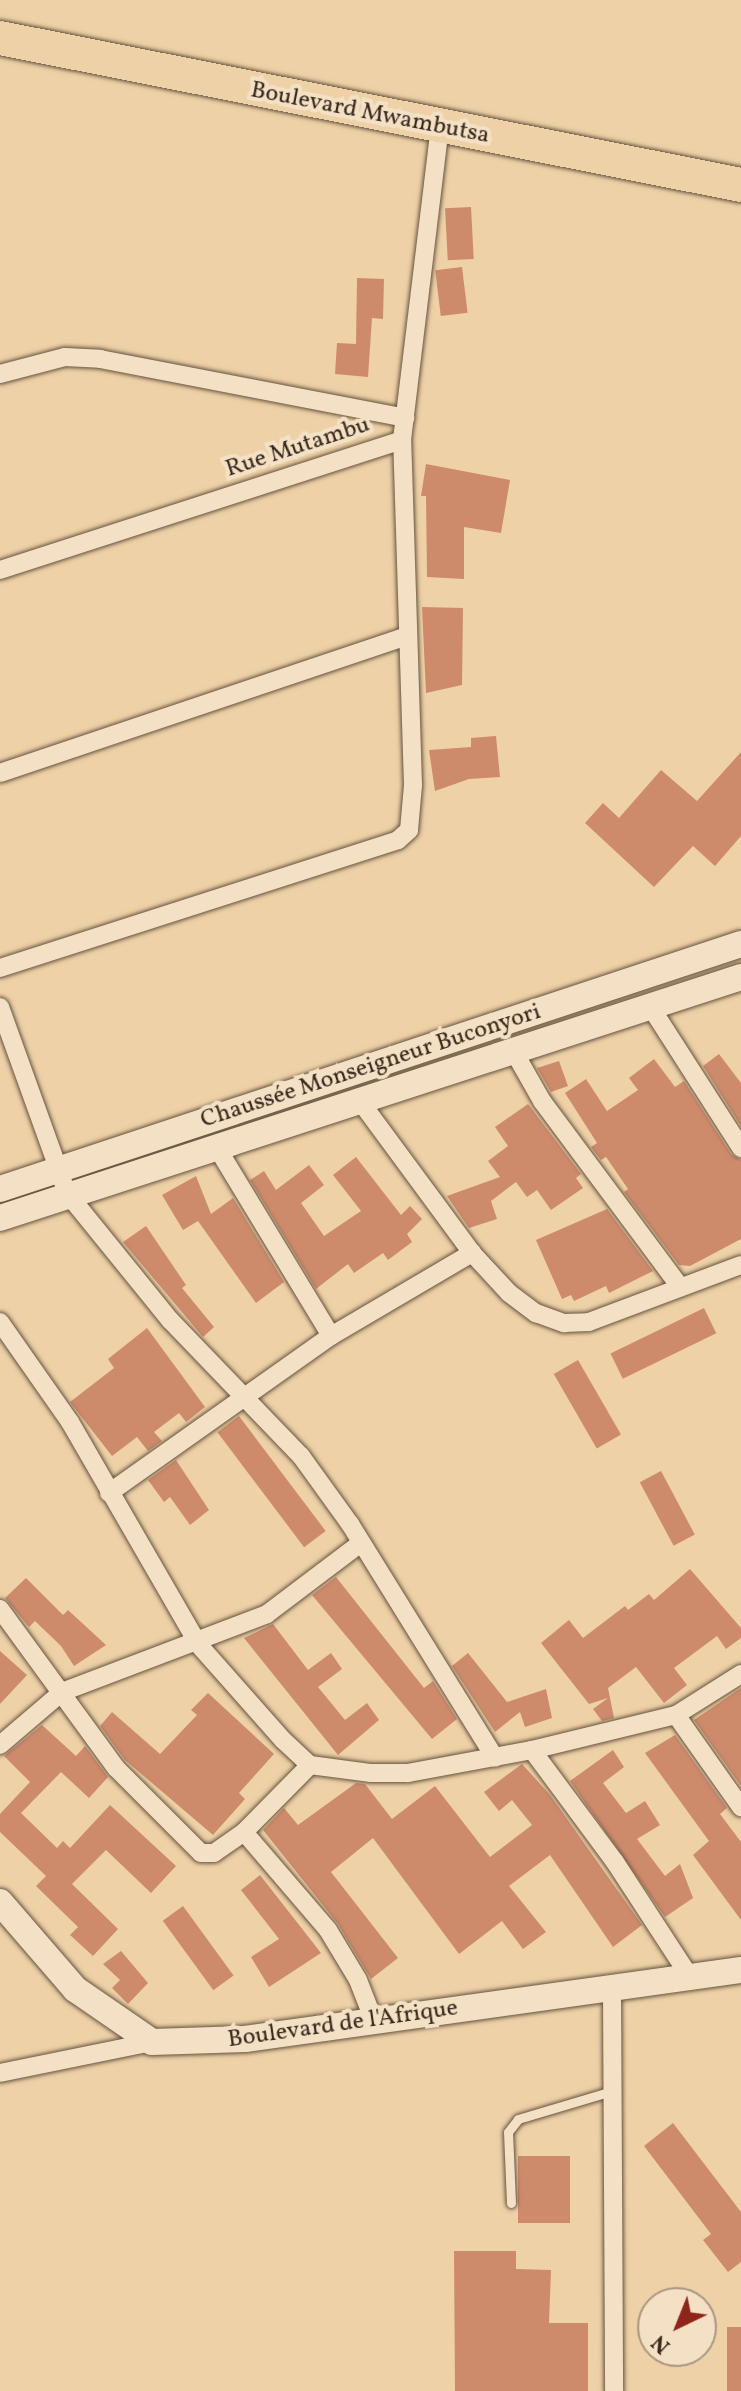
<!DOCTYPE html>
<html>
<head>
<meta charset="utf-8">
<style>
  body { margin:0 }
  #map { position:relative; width:741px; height:2391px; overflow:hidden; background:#eed1a6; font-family:Vollkorn,serif }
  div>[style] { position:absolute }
  .building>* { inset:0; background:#ce8b6c; transform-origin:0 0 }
  .roads { filter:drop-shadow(0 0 2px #665340) drop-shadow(0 0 2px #665340) }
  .lane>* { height:9px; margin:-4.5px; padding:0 4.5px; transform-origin:4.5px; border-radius:4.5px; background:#f4e1c5 }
  .street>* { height:18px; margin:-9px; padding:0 9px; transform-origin:9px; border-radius:9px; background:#f4e1c5 }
  .secondary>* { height:26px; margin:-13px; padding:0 13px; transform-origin:13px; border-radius:13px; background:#f4e1c5 }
  .highway>* { height:34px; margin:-17px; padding:0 17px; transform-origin:17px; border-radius:17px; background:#eed1a6 }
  span { translate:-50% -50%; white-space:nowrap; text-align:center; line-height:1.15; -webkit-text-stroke:8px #f4e1c5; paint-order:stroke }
  .street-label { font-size:24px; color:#39291e }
  .north { position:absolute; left:637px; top:2287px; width:80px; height:80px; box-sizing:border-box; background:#f4e1c5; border:2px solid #a99782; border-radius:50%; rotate:223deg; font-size:22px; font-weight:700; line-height:32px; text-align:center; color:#39291e }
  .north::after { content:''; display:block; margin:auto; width:28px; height:36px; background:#8f2418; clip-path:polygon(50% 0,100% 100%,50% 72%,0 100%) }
</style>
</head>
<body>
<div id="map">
  <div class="building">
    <i style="left:471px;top:207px;width:52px;height:26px;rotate:87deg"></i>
    <i style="left:462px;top:267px;width:46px;height:27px;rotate:83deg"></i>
    <i style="clip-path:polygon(357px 278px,384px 279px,383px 319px,372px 318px,368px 377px,335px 374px,337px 343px,356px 344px)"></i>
    <i style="clip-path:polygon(426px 464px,510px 480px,501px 533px,464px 527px,464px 579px,427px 577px,426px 496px,421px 496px)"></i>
    <i style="clip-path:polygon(422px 607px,463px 608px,462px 685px,426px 693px)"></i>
    <i style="clip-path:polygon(496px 736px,500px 777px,469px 779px,435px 791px,429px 750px,471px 747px,471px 738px)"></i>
    <i style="clip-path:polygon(741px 752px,741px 836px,715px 866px,693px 846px,654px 887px,585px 823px,603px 803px,619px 818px,661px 770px,697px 801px)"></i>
    <i style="clip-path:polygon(719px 1054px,741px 1083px,741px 1126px,703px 1066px)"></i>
    <i style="clip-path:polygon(654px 1059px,675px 1087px,684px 1081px,731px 1154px,741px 1160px,741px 1239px,690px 1266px,679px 1265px,624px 1192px,628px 1189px,606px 1157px,601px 1160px,591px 1147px,597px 1143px,565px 1093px,586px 1079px,607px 1111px,638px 1090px,629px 1078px)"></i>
    <i style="clip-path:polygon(559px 1061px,568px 1086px,551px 1092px,537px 1068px)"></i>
    <i style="clip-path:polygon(528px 1104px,581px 1174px,576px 1178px,583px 1188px,551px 1210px,537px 1190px,527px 1197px,516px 1182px,491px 1201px,497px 1219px,469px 1228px,447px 1196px,500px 1177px,488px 1161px,508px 1146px,495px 1127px)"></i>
    <i style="clip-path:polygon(356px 1157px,401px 1215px,410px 1206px,422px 1219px,407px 1234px,412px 1242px,388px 1260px,383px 1253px,354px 1273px,348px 1264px,316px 1289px,250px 1180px,264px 1171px,276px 1190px,309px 1165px,324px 1185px,301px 1203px,324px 1236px,361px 1211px,333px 1175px)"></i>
    <i style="clip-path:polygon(196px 1176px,211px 1214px,233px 1198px,284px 1282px,256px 1303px,198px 1221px,183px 1230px,162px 1195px)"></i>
    <i style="clip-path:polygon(607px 1209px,653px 1271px,609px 1293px,606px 1286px,574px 1301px,571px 1295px,562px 1299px,536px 1240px)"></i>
    <i style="clip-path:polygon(146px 1226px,186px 1285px,182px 1288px,214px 1327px,203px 1337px,123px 1242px)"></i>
    <i style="left:704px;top:1308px;width:28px;height:104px;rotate:64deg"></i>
    <i style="clip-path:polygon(147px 1328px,205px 1407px,186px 1422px,179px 1413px,154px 1432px,162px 1441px,148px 1451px,137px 1437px,112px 1456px,70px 1402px,114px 1368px,108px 1359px)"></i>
    <i style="left:578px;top:1360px;width:86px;height:28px;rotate:60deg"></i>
    <i style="left:239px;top:1416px;width:144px;height:27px;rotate:53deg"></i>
    <i style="clip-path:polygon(176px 1460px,209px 1510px,190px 1525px,170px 1497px,164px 1502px,148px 1480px)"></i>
    <i style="left:661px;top:1471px;width:72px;height:24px;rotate:62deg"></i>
    <i style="clip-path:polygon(690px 1569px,741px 1628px,741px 1638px,726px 1649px,717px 1636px,674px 1668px,687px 1685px,664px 1703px,636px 1667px,608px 1688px,614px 1718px,602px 1721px,593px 1709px,608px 1698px,589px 1704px,541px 1643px,569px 1620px,583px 1638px,625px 1606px,628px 1610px,649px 1594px,654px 1600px)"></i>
    <i style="clip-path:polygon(336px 1577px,424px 1688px,433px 1681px,457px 1719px,432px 1739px,312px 1595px)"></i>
    <i style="clip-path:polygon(26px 1578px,63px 1615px,68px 1610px,106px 1645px,74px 1666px,61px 1646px,35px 1621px,29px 1627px,5px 1598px)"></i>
    <i style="clip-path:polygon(273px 1624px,308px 1670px,331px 1653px,342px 1669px,318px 1687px,345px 1720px,367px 1703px,379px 1720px,338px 1755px,244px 1638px)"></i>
    <i style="clip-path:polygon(0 1651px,27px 1675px,0 1704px)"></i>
    <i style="clip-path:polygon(468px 1653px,507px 1702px,546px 1689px,552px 1718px,525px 1727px,520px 1712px,495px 1732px,452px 1666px)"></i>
    <i style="clip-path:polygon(741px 1688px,741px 1786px,694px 1720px)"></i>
    <i style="clip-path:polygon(208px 1693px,274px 1754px,239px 1793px,245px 1799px,213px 1835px,125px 1760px,100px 1726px,112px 1712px,160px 1754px,197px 1715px,191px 1710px)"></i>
    <i style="clip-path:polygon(42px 1725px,76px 1756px,85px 1746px,108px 1777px,89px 1798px,61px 1772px,21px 1813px,57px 1848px,63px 1841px,70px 1848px,110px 1805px,176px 1866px,151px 1893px,106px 1850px,72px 1884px,118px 1929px,93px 1956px,70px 1935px,78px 1927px,36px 1886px,46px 1876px,0 1832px,0 1814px,30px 1782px,4px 1756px)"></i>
    <i style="clip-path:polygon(675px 1735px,727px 1808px,720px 1814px,741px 1842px,741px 1920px,693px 1855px,709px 1841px,645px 1753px)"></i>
    <i style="clip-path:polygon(613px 1750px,624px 1767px,603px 1783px,626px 1813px,645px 1801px,660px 1825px,637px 1839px,665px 1876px,680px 1864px,693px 1898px,665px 1917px,570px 1781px)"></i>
    <i style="clip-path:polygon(522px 1764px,550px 1795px,642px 1925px,613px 1947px,550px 1855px,509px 1886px,546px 1932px,523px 1949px,502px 1921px,459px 1954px,373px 1838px,331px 1872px,398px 1958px,371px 1979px,338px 1924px,263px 1830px,284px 1808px,298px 1825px,356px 1783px,365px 1784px,392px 1819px,435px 1786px,490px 1857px,532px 1825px,512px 1800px,499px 1811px,484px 1792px)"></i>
    <i style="clip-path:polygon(260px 1875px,321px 1953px,269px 1987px,251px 1957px,279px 1939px,241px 1890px)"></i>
    <i style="left:183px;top:1906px;width:86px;height:25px;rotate:54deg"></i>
    <i style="clip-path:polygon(121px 1951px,148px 1983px,128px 2004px,112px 1988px,120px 1980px,103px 1964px)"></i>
    <i style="clip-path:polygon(673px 2123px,741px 2212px,741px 2262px,728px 2272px,703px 2240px,711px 2234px,644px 2146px)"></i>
    <i style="left:518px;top:2156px;width:52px;height:67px"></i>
    <i style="clip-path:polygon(454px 2251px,516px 2251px,516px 2269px,551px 2270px,549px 2323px,588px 2323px,588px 2391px,455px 2391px)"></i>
    <i style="left:727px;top:2327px;width:14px;height:64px"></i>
  </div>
  <div class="roads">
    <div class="lane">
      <i style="left:511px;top:2203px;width:71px;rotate:-92.4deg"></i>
      <i style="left:508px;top:2132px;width:16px;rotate:-52deg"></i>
      <i style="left:518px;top:2119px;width:98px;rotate:-16.6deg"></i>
    </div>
    <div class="street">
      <i style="left:0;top:374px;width:67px;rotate:-14.7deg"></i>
      <i style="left:65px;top:357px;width:35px;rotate:3deg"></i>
      <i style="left:100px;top:359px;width:311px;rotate:10.9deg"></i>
      <i style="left:0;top:570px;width:422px;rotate:-17.9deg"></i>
      <i style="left:402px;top:440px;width:315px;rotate:-83.1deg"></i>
      <i style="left:0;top:773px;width:430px;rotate:-18.6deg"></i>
      <i style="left:0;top:968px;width:418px;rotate:-17.8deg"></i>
      <i style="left:398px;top:840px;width:15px;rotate:-42deg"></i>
      <i style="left:409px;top:830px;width:45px;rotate:-84.9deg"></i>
      <i style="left:413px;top:785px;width:345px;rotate:-91.8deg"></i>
      <i style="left:650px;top:1006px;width:169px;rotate:57.3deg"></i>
      <i style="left:0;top:1007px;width:198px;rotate:70.2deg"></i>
      <i style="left:67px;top:1193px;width:164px;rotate:51deg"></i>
      <i style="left:170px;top:1320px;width:189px;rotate:46.1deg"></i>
      <i style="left:301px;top:1456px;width:84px;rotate:54.2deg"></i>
      <i style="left:350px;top:1524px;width:275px;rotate:58.2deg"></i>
      <i style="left:513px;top:1050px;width:59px;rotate:60.4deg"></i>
      <i style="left:542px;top:1101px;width:232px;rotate:53.4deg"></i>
      <i style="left:360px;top:1101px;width:189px;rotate:53.6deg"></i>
      <i style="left:472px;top:1253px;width:54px;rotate:47.2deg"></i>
      <i style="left:509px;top:1293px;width:34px;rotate:37deg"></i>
      <i style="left:536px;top:1313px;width:30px;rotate:20deg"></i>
      <i style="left:564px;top:1323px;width:25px;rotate:-2deg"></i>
      <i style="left:589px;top:1322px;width:162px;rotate:-20.6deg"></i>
      <i style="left:216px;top:1146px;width:222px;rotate:58.8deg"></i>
      <i style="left:0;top:1322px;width:122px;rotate:55deg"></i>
      <i style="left:70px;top:1422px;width:256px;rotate:60deg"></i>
      <i style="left:198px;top:1644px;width:128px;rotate:48.5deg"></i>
      <i style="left:283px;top:1740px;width:37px;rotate:43deg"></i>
      <i style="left:310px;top:1765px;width:62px;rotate:7.5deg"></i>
      <i style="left:371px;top:1773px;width:37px"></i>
      <i style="left:408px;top:1773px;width:126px;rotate:-10.5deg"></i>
      <i style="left:532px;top:1750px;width:139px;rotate:53.5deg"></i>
      <i style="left:615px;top:1862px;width:137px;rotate:56.9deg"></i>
      <i style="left:109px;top:1493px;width:272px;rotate:-35.3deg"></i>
      <i style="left:331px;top:1336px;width:164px;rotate:-30.5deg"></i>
      <i style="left:0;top:1609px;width:197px;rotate:53.9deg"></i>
      <i style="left:116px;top:1768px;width:120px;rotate:45deg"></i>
      <i style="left:201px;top:1853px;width:13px"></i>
      <i style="left:214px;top:1853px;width:37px;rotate:-35deg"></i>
      <i style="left:244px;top:1832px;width:94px;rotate:-45.4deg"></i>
      <i style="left:676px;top:1715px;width:77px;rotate:-32.2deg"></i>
      <i style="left:0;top:1745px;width:82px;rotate:-40.5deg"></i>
      <i style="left:62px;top:1692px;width:219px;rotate:-20.8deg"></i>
      <i style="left:267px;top:1614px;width:118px;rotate:-37.1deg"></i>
      <i style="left:532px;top:1750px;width:148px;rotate:-13.7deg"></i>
      <i style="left:676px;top:1715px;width:113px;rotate:54.8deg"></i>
      <i style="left:244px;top:1832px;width:129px;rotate:49.4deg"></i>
      <i style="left:328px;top:1930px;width:58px;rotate:59deg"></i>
      <i style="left:358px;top:1980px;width:44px;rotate:68.7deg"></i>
      <i style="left:612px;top:1988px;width:403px;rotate:89.7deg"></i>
      <i style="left:0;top:2073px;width:155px;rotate:-11.5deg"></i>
    </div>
    <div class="secondary">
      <i style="left:0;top:1189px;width:780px;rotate:-18.3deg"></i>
      <i style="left:0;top:1218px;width:779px;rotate:-18.02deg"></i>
      <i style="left:0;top:1902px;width:115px;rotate:49.2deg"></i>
      <i style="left:75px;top:1989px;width:93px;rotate:34.5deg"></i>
      <i style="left:152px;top:2042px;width:93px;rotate:-1.8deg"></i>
      <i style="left:245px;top:2039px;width:501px;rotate:-7.92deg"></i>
    </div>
    <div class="highway">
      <i style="left:0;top:38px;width:755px;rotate:11.22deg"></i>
    </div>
  </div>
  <div class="street-label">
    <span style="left:370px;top:114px;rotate:11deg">Boulevard Mwambutsa</span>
    <span style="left:298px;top:448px;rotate:-18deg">Rue Mutambu</span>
    <span style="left:371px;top:1067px;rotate:-18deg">Chaussée Monseigneur Buconyori</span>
    <span style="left:343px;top:2025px;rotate:-8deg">Boulevard de l'Afrique</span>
  </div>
  <div class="north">N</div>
</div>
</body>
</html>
